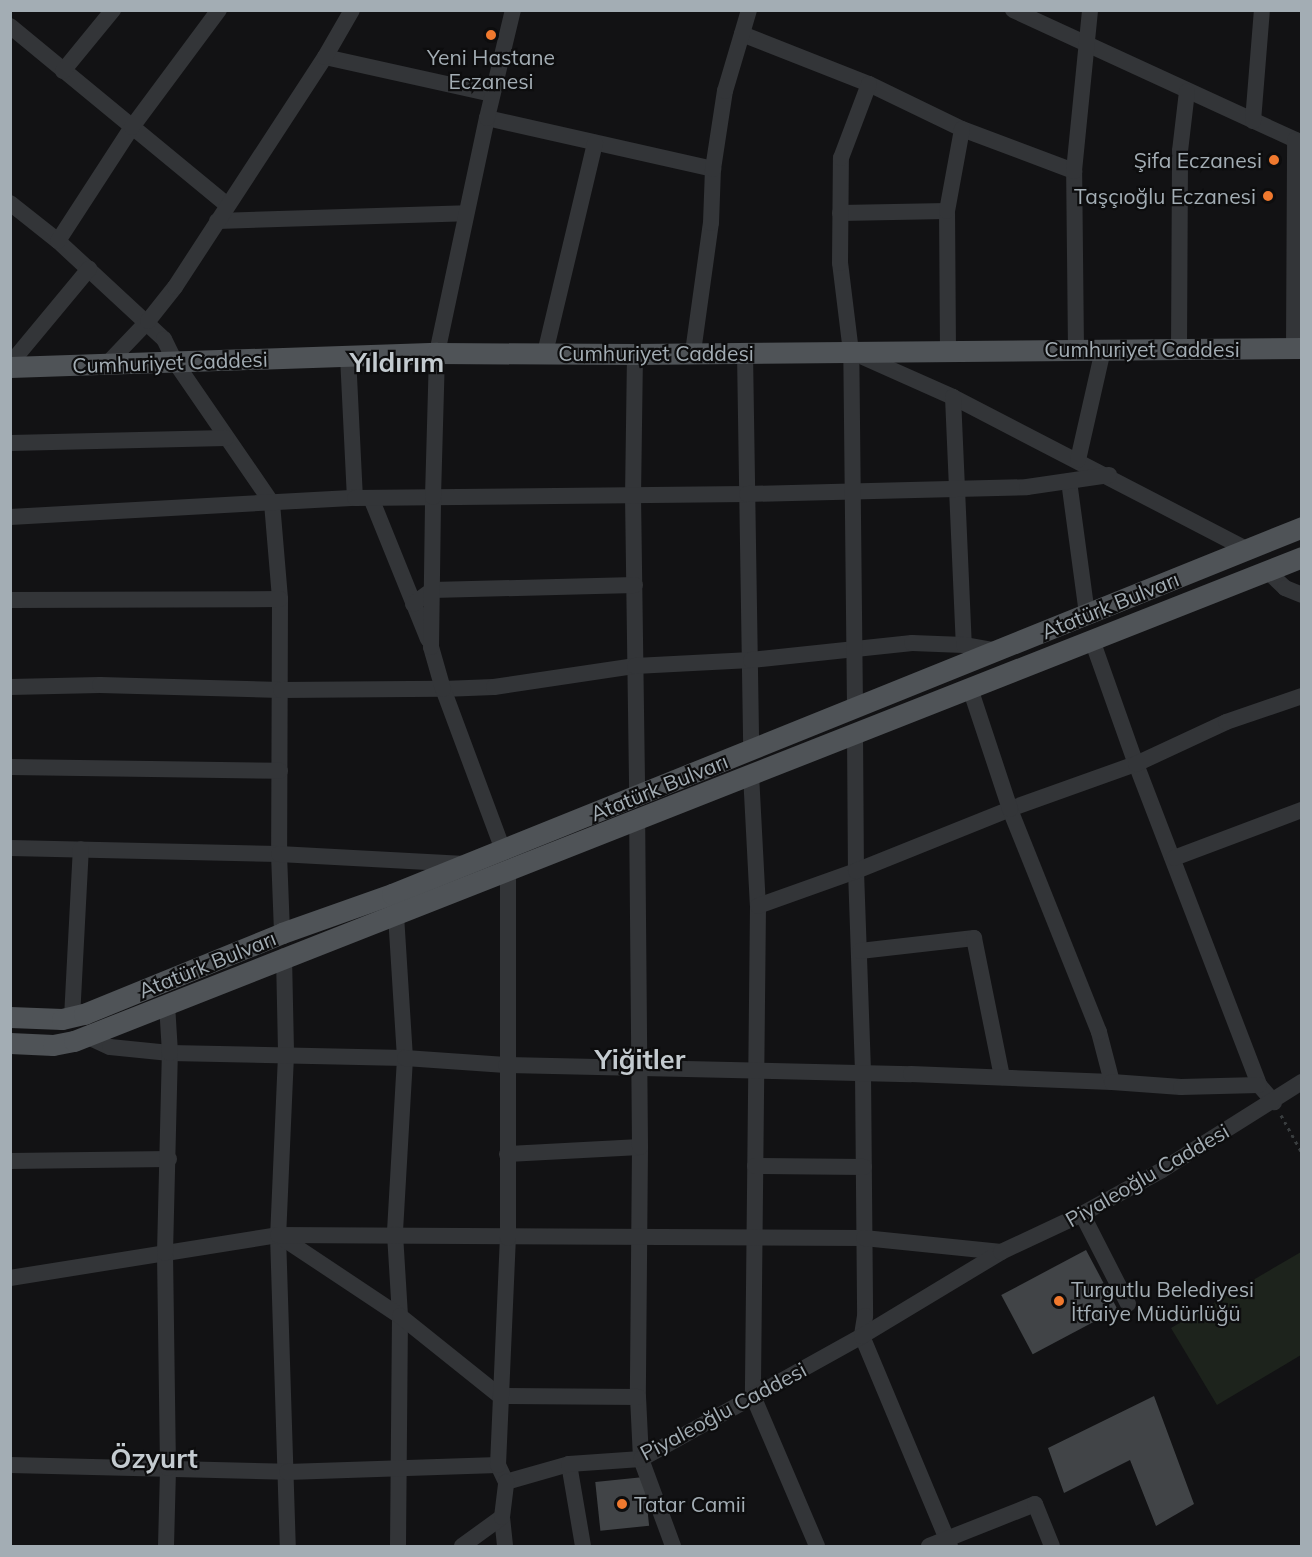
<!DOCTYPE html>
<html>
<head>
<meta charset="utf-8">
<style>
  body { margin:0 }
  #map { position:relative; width:1312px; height:1557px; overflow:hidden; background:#121214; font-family:Mulish,sans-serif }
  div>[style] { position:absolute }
  .green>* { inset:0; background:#1d231c }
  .building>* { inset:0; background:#414447; transform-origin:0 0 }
  .path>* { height:3px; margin-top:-1.5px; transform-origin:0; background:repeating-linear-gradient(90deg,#393d3f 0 3px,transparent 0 7.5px) }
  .minor>* { height:16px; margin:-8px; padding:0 8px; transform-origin:8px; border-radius:8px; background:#333538 }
  .major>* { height:21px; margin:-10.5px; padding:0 10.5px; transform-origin:10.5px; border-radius:10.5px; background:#4f5357 }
  .dots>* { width:16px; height:16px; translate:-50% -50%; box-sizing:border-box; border:3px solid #0d0d0e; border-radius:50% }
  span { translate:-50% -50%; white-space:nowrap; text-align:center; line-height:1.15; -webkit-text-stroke:4.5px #0d0d0e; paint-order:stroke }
  .poi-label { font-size:21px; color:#a3adb4 }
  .right { translate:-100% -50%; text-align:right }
  .left { translate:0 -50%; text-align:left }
  .street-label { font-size:21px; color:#a3adb4 }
  .district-label { font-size:27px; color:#c4cbd0; font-weight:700 }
  .frame { position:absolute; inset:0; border:12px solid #a3adb4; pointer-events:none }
</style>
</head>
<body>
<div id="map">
  <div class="green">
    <i style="clip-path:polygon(1301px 1252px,1301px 1355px,1217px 1405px,1171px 1328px)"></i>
  </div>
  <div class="building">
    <i style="left:1086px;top:1250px;width:67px;height:96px;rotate:62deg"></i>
    <i style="clip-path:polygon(1154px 1396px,1194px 1504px,1156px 1526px,1130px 1460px,1064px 1493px,1048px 1448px)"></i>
    <i style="left:644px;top:1477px;width:49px;height:49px;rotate:84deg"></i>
  </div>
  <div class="path">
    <i style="left:1281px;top:1115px;width:43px;rotate:61.1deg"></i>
  </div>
  <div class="minor">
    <i style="left:1013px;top:10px;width:318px;rotate:24.7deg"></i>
    <i style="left:10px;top:26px;width:281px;rotate:39.5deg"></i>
    <i style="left:742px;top:34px;width:136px;rotate:21.5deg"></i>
    <i style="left:869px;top:84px;width:103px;rotate:25.8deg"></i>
    <i style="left:962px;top:129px;width:120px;rotate:20.6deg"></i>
    <i style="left:325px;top:57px;width:171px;rotate:12.5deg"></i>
    <i style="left:63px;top:71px;width:79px;rotate:-50.7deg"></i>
    <i style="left:487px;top:118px;width:232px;rotate:12.7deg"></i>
    <i style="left:1253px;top:121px;width:111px;rotate:-85.4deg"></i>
    <i style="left:10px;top:203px;width:61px;rotate:38.4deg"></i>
    <i style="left:58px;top:241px;width:144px;rotate:42.8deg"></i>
    <i style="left:164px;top:339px;width:25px;rotate:64deg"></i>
    <i style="left:175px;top:362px;width:171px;rotate:55.5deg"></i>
    <i style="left:272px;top:503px;width:96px;rotate:85.2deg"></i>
    <i style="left:280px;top:599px;width:255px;rotate:90.2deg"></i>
    <i style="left:279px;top:854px;width:79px;rotate:87.8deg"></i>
    <i style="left:840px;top:213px;width:107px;rotate:-1.1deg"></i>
    <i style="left:217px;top:221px;width:249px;rotate:-1.8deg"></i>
    <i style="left:58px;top:241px;width:136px;rotate:-57deg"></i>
    <i style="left:132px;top:127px;width:146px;rotate:-53.4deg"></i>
    <i style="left:1294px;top:348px;width:208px;rotate:-89.7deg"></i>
    <i style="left:1076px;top:350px;width:179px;rotate:-90.6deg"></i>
    <i style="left:1074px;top:171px;width:162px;rotate:-84.3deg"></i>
    <i style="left:1179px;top:350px;width:199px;rotate:-89.7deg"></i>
    <i style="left:1180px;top:151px;width:60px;rotate:-83.3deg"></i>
    <i style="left:948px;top:351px;width:140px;rotate:-90.4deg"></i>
    <i style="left:947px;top:211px;width:83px;rotate:-79.6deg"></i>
    <i style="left:693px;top:352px;width:130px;rotate:-82.1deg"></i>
    <i style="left:711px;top:223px;width:54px;rotate:-87.9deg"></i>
    <i style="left:713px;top:169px;width:79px;rotate:-81.3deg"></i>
    <i style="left:725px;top:91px;width:84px;rotate:-73.5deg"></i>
    <i style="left:545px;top:353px;width:216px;rotate:-76.6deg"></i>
    <i style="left:745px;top:353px;width:397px;rotate:89.1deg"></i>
    <i style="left:854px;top:353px;width:108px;rotate:24deg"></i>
    <i style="left:953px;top:397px;width:332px;rotate:27.4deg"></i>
    <i style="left:635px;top:354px;width:141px;rotate:90.8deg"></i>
    <i style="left:633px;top:495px;width:301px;rotate:89.2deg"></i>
    <i style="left:348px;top:356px;width:142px;rotate:87.2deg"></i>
    <i style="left:10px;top:364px;width:124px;rotate:-50.3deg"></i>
    <i style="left:106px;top:365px;width:61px;rotate:-46.3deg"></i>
    <i style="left:148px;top:321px;width:43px;rotate:-51.5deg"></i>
    <i style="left:175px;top:287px;width:275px;rotate:-56.9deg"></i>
    <i style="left:325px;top:57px;width:54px;rotate:-60.1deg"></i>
    <i style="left:953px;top:397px;width:248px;rotate:87.5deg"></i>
    <i style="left:10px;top:443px;width:216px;rotate:-1.3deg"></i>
    <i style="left:1078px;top:460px;width:113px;rotate:-77.2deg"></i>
    <i style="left:1069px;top:481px;width:135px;rotate:82.3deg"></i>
    <i style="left:371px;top:498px;width:152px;rotate:68deg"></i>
    <i style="left:10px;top:517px;width:346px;rotate:-3.2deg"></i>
    <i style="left:355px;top:498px;width:392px;rotate:-0.6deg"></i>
    <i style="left:747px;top:494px;width:280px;rotate:-1.4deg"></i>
    <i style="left:1027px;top:487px;width:83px;rotate:-8.3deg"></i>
    <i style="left:1267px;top:571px;width:25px;rotate:43deg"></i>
    <i style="left:1285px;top:588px;width:18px;rotate:22deg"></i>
    <i style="left:10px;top:600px;width:270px;rotate:-0.2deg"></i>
    <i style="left:413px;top:604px;width:24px;rotate:-36deg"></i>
    <i style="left:432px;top:590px;width:203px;rotate:-1.4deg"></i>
    <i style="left:1092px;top:640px;width:132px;rotate:70.5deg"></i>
    <i style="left:1136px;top:764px;width:344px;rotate:69deg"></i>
    <i style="left:1259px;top:1085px;width:23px;rotate:49deg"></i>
    <i style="left:10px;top:687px;width:90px;rotate:-1.3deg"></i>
    <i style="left:100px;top:685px;width:181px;rotate:1.6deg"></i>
    <i style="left:281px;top:690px;width:162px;rotate:-0.4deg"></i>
    <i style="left:443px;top:689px;width:51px;rotate:-2.2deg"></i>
    <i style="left:494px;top:687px;width:143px;rotate:-8.5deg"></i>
    <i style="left:635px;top:666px;width:116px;rotate:-3deg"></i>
    <i style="left:751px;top:660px;width:162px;rotate:-6deg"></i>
    <i style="left:912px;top:643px;width:52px;rotate:2.2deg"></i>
    <i style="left:964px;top:645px;width:34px;rotate:10deg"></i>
    <i style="left:855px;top:708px;width:356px;rotate:-90.6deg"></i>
    <i style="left:851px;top:352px;width:90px;rotate:-97deg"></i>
    <i style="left:840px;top:263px;width:105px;rotate:-89.5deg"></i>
    <i style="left:841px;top:158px;width:79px;rotate:-69.3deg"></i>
    <i style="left:855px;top:733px;width:138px;rotate:89.6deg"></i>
    <i style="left:856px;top:871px;width:202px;rotate:88deg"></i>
    <i style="left:863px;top:1073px;width:243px;rotate:89.5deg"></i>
    <i style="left:865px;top:1316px;width:20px;rotate:99deg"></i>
    <i style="left:862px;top:1336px;width:228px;rotate:67.3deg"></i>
    <i style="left:10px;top:767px;width:270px;rotate:0.8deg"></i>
    <i style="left:751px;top:774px;width:132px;rotate:87deg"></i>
    <i style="left:758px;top:906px;width:490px;rotate:90.6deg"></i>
    <i style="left:753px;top:1396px;width:163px;rotate:66.9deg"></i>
    <i style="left:10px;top:848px;width:269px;rotate:1.3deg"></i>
    <i style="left:279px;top:854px;width:186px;rotate:3.1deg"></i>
    <i style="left:503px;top:850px;width:172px;rotate:-110.4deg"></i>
    <i style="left:443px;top:689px;width:44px;rotate:-105.9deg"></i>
    <i style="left:431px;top:647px;width:150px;rotate:-89.2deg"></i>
    <i style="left:433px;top:497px;width:144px;rotate:-88.4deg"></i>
    <i style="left:437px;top:353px;width:240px;rotate:-78deg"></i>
    <i style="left:487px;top:118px;width:111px;rotate:-76.5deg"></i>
    <i style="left:1174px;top:858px;width:137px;rotate:-20.6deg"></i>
    <i style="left:758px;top:906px;width:104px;rotate:-19.7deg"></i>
    <i style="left:856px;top:871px;width:166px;rotate:-21.9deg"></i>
    <i style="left:1010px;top:809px;width:134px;rotate:-19.7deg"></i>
    <i style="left:1136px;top:764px;width:99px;rotate:-25deg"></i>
    <i style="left:1226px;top:722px;width:80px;rotate:-18.9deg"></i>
    <i style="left:396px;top:915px;width:143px;rotate:86.4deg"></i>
    <i style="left:405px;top:1058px;width:176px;rotate:93.3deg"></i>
    <i style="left:395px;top:1234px;width:82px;rotate:86.5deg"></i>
    <i style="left:400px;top:1316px;width:230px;rotate:90.5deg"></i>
    <i style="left:860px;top:951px;width:115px;rotate:-6.5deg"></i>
    <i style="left:974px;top:938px;width:142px;rotate:78.6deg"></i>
    <i style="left:284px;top:956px;width:99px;rotate:88.8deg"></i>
    <i style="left:286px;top:1055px;width:180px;rotate:92.5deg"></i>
    <i style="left:278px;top:1235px;width:311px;rotate:88.2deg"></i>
    <i style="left:72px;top:1018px;width:169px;rotate:-87deg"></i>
    <i style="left:86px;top:1036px;width:26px;rotate:25deg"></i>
    <i style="left:110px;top:1047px;width:60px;rotate:5.7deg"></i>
    <i style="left:170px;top:1053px;width:235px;rotate:1.2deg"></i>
    <i style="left:405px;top:1058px;width:101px;rotate:4deg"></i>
    <i style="left:506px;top:1065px;width:405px;rotate:1.3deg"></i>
    <i style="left:911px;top:1074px;width:201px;rotate:2.3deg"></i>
    <i style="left:1112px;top:1082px;width:52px;rotate:-104.6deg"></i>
    <i style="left:1099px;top:1032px;width:240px;rotate:-111.8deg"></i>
    <i style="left:1010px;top:809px;width:127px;rotate:-108.3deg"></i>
    <i style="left:1112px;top:1082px;width:69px;rotate:4.1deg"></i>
    <i style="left:1181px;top:1087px;width:78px;rotate:-1.5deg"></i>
    <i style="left:640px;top:1147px;width:250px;rotate:90.5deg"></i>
    <i style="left:638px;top:1397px;width:62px;rotate:87.2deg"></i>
    <i style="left:641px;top:1459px;width:93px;rotate:69.8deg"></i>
    <i style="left:507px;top:1154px;width:133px;rotate:-3deg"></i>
    <i style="left:640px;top:1147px;width:328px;rotate:-90.5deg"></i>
    <i style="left:10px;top:1161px;width:159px;rotate:-0.7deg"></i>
    <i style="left:755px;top:1166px;width:109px;rotate:0.5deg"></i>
    <i style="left:1082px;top:1214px;width:101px;rotate:62.9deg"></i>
    <i style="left:278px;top:1235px;width:146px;rotate:33.6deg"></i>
    <i style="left:400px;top:1316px;width:128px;rotate:38.7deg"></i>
    <i style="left:500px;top:1396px;width:138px;rotate:0.4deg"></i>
    <i style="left:10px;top:1278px;width:271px;rotate:-9.1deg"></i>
    <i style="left:278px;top:1235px;width:586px;rotate:0.29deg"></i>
    <i style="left:864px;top:1238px;width:138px;rotate:5.8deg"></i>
    <i style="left:569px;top:1464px;width:83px;rotate:80.3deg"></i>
    <i style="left:10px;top:1465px;width:277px;rotate:1.4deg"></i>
    <i style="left:287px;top:1472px;width:211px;rotate:-1.9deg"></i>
    <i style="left:498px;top:1465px;width:19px;rotate:65deg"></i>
    <i style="left:506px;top:1482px;width:66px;rotate:-15.9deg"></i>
    <i style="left:569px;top:1464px;width:72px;rotate:-4deg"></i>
    <i style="left:641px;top:1459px;width:253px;rotate:-29.1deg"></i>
    <i style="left:862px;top:1336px;width:162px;rotate:-31.1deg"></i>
    <i style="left:1001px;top:1252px;width:89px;rotate:-25.1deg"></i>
    <i style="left:1082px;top:1214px;width:91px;rotate:-28.8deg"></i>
    <i style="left:1162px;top:1170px;width:165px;rotate:-32.2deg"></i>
    <i style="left:498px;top:1465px;width:227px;rotate:-87.5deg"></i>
    <i style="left:508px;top:1238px;width:366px;rotate:-90deg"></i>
    <i style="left:502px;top:1517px;width:29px;rotate:84deg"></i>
    <i style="left:166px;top:1546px;width:78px;rotate:-88.5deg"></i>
    <i style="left:168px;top:1468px;width:215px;rotate:-90.8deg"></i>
    <i style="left:165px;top:1253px;width:200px;rotate:-88.6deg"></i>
    <i style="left:170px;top:1053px;width:49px;rotate:-93.5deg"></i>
    <i style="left:462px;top:1546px;width:49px;rotate:-35.9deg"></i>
    <i style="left:502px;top:1517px;width:35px;rotate:-83deg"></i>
    <i style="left:929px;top:1546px;width:114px;rotate:-21.6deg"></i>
    <i style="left:1035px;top:1504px;width:45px;rotate:68deg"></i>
  </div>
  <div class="major">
    <i style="left:10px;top:367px;width:427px;rotate:-1.9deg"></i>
    <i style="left:437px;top:353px;width:198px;rotate:0.3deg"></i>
    <i style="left:635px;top:354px;width:667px;rotate:-0.52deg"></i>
    <i style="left:10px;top:1017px;width:52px;rotate:2.2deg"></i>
    <i style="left:62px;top:1019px;width:23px;rotate:-13deg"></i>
    <i style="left:84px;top:1014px;width:214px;rotate:-22.2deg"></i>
    <i style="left:282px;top:933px;width:117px;rotate:-19.5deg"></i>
    <i style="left:392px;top:894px;width:981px;rotate:-21.96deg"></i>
    <i style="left:10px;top:1043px;width:43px;rotate:2.7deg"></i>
    <i style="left:53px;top:1045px;width:21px;rotate:-11deg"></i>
    <i style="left:74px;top:1041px;width:1320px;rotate:-21.51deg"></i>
  </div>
  <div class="dots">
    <i style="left:491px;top:35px;background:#f0792e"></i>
    <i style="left:1274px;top:160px;background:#f0792e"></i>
    <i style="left:1268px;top:196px;background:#f0792e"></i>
    <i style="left:1059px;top:1301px;background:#f0792e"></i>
    <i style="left:622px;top:1504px;background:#f0792e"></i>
  </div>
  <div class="poi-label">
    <span style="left:491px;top:69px">Yeni Hastane<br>Eczanesi</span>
    <span class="right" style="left:1262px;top:160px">Şifa Eczanesi</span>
    <span class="right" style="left:1256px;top:196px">Taşçıoğlu Eczanesi</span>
    <span class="left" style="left:1071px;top:1301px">Turgutlu Belediyesi<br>İtfaiye Müdürlüğü</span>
    <span class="left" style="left:634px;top:1504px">Tatar Camii</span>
  </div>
  <div class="street-label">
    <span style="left:1142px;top:349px">Cumhuriyet Caddesi</span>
    <span style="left:656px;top:353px">Cumhuriyet Caddesi</span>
    <span style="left:170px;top:362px;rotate:-2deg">Cumhuriyet Caddesi</span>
    <span style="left:1110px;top:605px;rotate:-22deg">Atatürk Bulvarı</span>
    <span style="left:659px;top:787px;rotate:-22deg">Atatürk Bulvarı</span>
    <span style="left:207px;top:964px;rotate:-22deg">Atatürk Bulvarı</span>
    <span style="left:1147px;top:1175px;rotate:-30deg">Piyaleoğlu Caddesi</span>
    <span style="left:723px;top:1411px;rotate:-28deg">Piyaleoğlu Caddesi</span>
  </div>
  <div class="district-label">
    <span style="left:397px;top:363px">Yıldırım</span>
    <span style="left:640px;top:1060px">Yiğitler</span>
    <span style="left:154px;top:1459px">Özyurt</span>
  </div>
  <div class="frame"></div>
</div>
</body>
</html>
